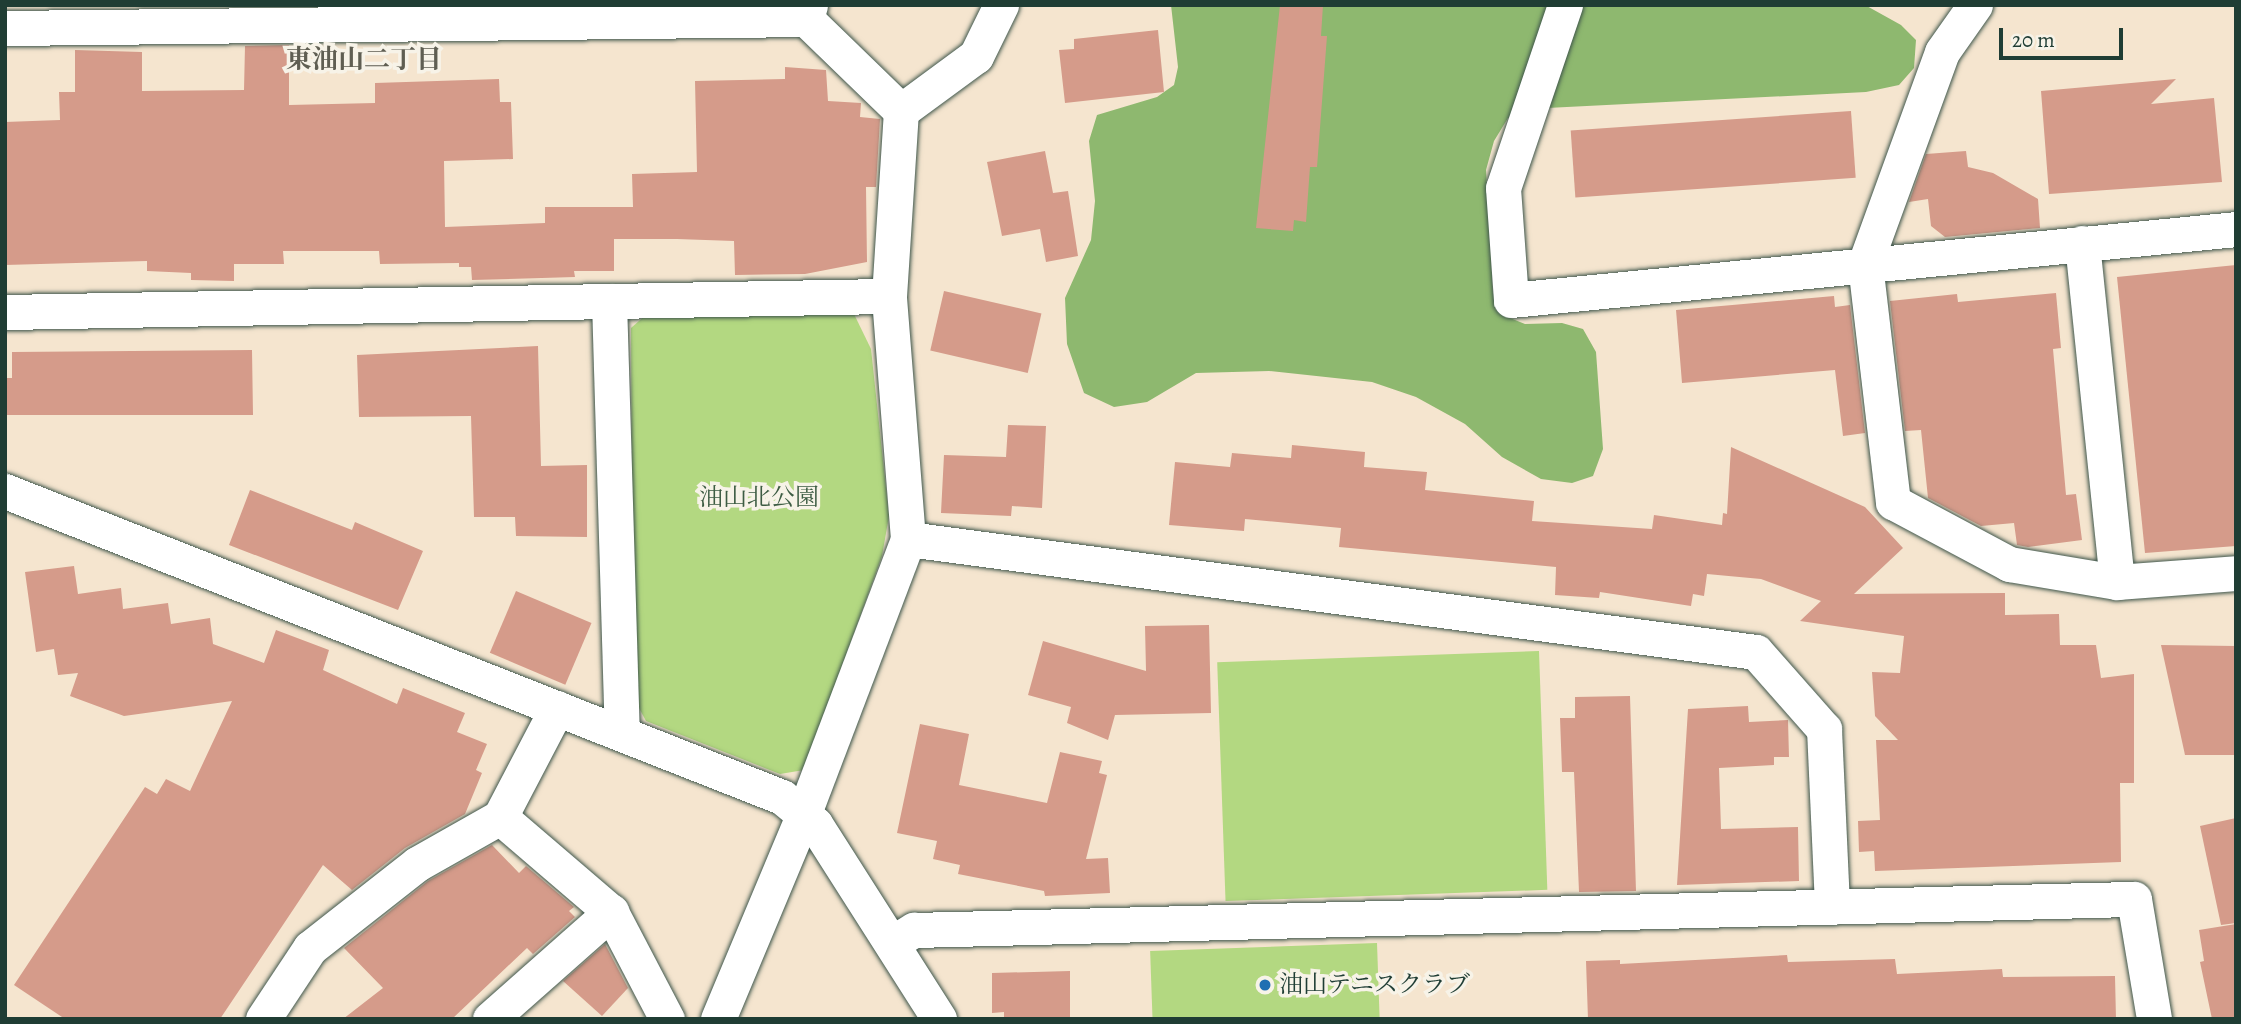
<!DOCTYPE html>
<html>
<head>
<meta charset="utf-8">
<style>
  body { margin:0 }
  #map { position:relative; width:2241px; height:1024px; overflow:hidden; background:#f5e5cf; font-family:Alegreya,"Noto Serif JP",serif }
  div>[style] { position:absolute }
  .green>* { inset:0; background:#b3d881; transform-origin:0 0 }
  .forest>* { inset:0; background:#8eb86f }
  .building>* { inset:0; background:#d59b8a; transform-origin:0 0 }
  .roads { filter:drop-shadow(0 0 2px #3f564b) drop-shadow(0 0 2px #3f564b) }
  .minor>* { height:35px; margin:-17.5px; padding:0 17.5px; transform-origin:17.5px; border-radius:17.5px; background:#fff }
  .dots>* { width:19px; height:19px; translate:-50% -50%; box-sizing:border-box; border:4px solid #f7f3e8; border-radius:50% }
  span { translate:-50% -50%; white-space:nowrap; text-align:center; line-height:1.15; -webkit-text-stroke:7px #f7f3e8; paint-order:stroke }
  .park-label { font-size:24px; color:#3d5c43 }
  .poi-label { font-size:24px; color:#1f3d34 }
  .left { translate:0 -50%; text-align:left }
  .neighbourhood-label { font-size:26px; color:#5f5e52; font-weight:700 }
  .frame { position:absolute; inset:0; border:7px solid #1f3d34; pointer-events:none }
  .scale { position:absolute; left:1999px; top:28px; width:124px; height:32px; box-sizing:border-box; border:4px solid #1f3d34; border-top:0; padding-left:9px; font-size:21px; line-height:24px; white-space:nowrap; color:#1f3d34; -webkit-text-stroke:5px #f7f3e8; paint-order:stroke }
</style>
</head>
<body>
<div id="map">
  <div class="green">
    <i style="clip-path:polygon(648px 313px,854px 314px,871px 349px,889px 516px,882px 556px,804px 770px,780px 774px,646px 721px,633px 697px,631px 328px)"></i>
    <i style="left:1539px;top:651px;width:239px;height:322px;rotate:88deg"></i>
    <i style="left:1377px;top:943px;width:76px;height:227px;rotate:88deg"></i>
  </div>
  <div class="forest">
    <i style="clip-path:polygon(1171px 5px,1865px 5px,1901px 25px,1916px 40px,1914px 68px,1899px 85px,1866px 92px,1547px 108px,1508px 118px,1494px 141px,1486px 170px,1493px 293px,1505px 316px,1525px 324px,1562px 323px,1583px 329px,1596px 352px,1603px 449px,1593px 476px,1572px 483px,1541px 479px,1502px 457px,1465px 424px,1416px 397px,1372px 382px,1269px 371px,1196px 373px,1147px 402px,1114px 407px,1084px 393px,1067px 344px,1065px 298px,1091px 240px,1095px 201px,1089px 141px,1097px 115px,1157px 97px,1174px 85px,1178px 67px)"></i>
  </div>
  <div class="building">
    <i style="clip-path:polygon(1280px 5px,1323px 5px,1321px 36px,1327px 36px,1317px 167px,1310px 167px,1306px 222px,1294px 220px,1293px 231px,1256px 228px)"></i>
    <i style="clip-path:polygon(1158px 30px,1164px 92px,1065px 103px,1059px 50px,1074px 49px,1074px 39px)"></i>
    <i style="clip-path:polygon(289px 45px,289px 105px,375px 103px,375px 83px,499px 79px,500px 102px,511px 102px,513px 159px,444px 161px,445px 227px,545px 223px,545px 207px,633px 207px,632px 174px,697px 172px,695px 81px,785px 79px,785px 67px,826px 70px,828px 101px,861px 103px,860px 117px,880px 119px,876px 187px,866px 187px,867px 262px,805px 274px,735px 275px,734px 241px,677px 239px,614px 239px,614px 271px,574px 271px,575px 277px,472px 280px,471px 267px,459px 267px,459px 263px,380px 264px,379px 251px,283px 251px,284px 264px,234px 264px,234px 281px,191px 280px,191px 273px,147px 271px,147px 261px,5px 265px,5px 122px,60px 120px,59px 92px,75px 92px,75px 50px,142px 52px,142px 91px,244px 90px,245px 46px)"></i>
    <i style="clip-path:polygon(2176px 79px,2151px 104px,2214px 98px,2222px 182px,2049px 194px,2041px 91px)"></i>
    <i style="left:1851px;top:111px;width:67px;height:281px;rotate:86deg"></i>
    <i style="clip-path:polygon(1045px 151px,1053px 193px,1068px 191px,1078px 256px,1046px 262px,1040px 229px,1002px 236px,987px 162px)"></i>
    <i style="clip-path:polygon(1966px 151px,1968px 167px,1993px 173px,2038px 199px,2040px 228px,1945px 237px,1931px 226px,1928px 199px,1909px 202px,1926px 154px)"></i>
    <i style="clip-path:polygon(2236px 265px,2236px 546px,2145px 553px,2117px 277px)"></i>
    <i style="left:944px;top:291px;width:100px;height:61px;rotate:13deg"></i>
    <i style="clip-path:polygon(2056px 293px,2061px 348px,2053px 349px,2066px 495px,2076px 494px,2082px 540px,2028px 547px,2017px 545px,2014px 523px,1981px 526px,1928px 498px,1921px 430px,1905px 431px,1890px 301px,1957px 294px,1958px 302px)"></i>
    <i style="clip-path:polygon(1834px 296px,1835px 307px,1850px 305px,1865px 433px,1843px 436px,1835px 370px,1682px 383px,1676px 310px)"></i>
    <i style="clip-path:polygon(538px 346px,541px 466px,587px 465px,587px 537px,516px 536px,515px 517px,474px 517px,471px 416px,359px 417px,357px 355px)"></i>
    <i style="clip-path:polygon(252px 350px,253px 415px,5px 415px,5px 378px,12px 378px,12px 352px)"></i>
    <i style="clip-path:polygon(1008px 425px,1046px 426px,1042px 508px,1012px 506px,1011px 516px,941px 513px,944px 455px,1006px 457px)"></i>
    <i style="clip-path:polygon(1292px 445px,1365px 452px,1364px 467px,1427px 472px,1425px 490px,1534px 501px,1532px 521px,1652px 529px,1654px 515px,1722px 525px,1723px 513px,1727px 514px,1731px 447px,1865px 507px,1903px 548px,1854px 594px,2005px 593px,2005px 615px,2059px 614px,2060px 645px,2096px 645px,2101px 678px,2134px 674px,2134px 783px,2120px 783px,2121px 862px,1875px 871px,1874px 851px,1859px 852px,1858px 821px,1880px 820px,1876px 740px,1898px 740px,1875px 716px,1872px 672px,1900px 673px,1904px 636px,1800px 621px,1821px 601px,1761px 579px,1707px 574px,1704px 596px,1693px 594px,1691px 606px,1600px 592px,1599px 598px,1555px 595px,1556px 567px,1339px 547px,1341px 528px,1245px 519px,1244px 531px,1169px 525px,1175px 462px,1230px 467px,1232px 453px,1291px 458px)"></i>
    <i style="clip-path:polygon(250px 490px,352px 530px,355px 522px,423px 551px,398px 610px,229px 545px)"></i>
    <i style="clip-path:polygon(74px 566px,78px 594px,121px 588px,123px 609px,168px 603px,171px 624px,210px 618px,213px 644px,264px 663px,276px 630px,329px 650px,323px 670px,397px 704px,403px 688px,465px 713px,457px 732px,487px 744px,476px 770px,482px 773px,465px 814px,405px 848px,352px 890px,323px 865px,220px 1019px,65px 1019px,14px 985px,145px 787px,157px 794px,166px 779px,190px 791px,232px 701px,124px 716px,70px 696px,78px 673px,58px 675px,54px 649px,36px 652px,25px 572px)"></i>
    <i style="left:516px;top:591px;width:82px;height:67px;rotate:23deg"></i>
    <i style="clip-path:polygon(1209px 625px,1211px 713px,1115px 715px,1108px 740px,1067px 723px,1071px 707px,1028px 695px,1043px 641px,1146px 671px,1145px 626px)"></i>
    <i style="clip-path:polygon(2161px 645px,2236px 646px,2236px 755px,2185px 755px)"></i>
    <i style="clip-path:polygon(1630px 696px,1636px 891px,1579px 892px,1574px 772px,1562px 772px,1560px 718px,1575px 718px,1575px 697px)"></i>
    <i style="clip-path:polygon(1748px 706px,1749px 722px,1788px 720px,1789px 757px,1774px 757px,1774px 765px,1719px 768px,1721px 829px,1798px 827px,1799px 881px,1677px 885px,1688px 709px)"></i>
    <i style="clip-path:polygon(920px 724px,969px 734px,959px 785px,1047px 803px,1060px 752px,1102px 761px,1099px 773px,1107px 775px,1086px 859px,1108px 858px,1110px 893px,1045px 896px,1044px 891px,958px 874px,960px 865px,933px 859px,937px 841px,897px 833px)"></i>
    <i style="clip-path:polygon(2236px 818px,2236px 923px,2221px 925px,2200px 826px)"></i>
    <i style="clip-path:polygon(492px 845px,519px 873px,526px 866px,574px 907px,569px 911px,575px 917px,533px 954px,527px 948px,452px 1019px,343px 1019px,383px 988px,344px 948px,428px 881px)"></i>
    <i style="clip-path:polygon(2236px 924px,2236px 1019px,2212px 1019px,2200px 962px,2204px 961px,2199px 930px)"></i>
    <i style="clip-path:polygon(605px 944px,628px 988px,602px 1016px,563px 981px)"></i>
    <i style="clip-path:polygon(1787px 955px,1788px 962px,1895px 959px,1897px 974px,2002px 969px,2003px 977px,2115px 976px,2116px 1019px,1588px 1019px,1586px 961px,1620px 960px,1620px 964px)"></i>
    <i style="clip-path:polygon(1070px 971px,1070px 1019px,1004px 1019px,1004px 1012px,992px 1013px,992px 973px)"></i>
  </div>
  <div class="roads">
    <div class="minor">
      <i style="left:1565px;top:5px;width:193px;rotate:108.7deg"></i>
      <i style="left:1503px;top:188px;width:112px;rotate:85.9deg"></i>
      <i style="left:1511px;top:300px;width:728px;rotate:-5.59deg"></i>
      <i style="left:1975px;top:5px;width:57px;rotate:125.1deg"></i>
      <i style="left:1942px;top:52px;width:226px;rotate:110deg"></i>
      <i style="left:1865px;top:264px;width:240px;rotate:83.3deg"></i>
      <i style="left:1893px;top:502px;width:132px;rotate:28.1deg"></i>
      <i style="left:2009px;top:564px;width:109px;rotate:9.5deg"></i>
      <i style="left:2117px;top:582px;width:119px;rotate:-4.3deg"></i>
      <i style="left:5px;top:28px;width:801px;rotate:-0.64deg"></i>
      <i style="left:901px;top:111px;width:93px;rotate:-36.3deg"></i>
      <i style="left:976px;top:56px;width:57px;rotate:-63.9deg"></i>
      <i style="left:2082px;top:243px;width:341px;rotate:84.1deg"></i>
      <i style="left:609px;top:301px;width:431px;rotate:88.3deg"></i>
      <i style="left:5px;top:312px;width:884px;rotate:-1.04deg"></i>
      <i style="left:5px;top:491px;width:835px;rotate:21.5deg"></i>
      <i style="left:782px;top:797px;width:43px;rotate:39.3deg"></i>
      <i style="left:815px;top:824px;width:231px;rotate:57.5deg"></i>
      <i style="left:908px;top:539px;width:855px;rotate:7.59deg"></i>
      <i style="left:1756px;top:652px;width:103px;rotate:48.6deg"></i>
      <i style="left:1824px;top:729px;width:178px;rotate:87.4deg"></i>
      <i style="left:500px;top:817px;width:146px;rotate:40.6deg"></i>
      <i style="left:611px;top:912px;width:121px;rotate:62.4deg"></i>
      <i style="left:892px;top:943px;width:26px;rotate:-31deg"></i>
      <i style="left:914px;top:930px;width:1220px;rotate:-1.46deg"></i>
      <i style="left:2134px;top:899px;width:122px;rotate:80.5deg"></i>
      <i style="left:263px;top:1019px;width:85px;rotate:-56.5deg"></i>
      <i style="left:310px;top:948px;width:136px;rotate:-38.1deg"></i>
      <i style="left:417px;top:864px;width:95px;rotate:-29.5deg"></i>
      <i style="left:500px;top:817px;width:123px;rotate:-62.4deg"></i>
      <i style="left:490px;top:1019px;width:162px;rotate:-41.5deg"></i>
      <i style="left:718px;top:1019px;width:223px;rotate:-67.3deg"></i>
      <i style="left:804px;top:813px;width:293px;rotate:-69.2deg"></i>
      <i style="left:908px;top:539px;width:244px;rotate:-94.5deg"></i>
      <i style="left:889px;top:296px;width:185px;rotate:-86.3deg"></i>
      <i style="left:901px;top:111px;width:132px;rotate:-135.9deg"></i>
      <i style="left:806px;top:19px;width:15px;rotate:-74deg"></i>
    </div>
  </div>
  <div class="dots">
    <i style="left:1265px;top:985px;background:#1f6fb2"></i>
  </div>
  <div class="park-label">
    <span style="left:759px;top:498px">油山北公園</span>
  </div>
  <div class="poi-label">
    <span class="left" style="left:1279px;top:985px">油山テニスクラブ</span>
  </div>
  <div class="neighbourhood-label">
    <span style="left:364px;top:60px">東油山二丁目</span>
  </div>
  <div class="frame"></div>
  <div class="scale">20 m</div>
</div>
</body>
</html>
